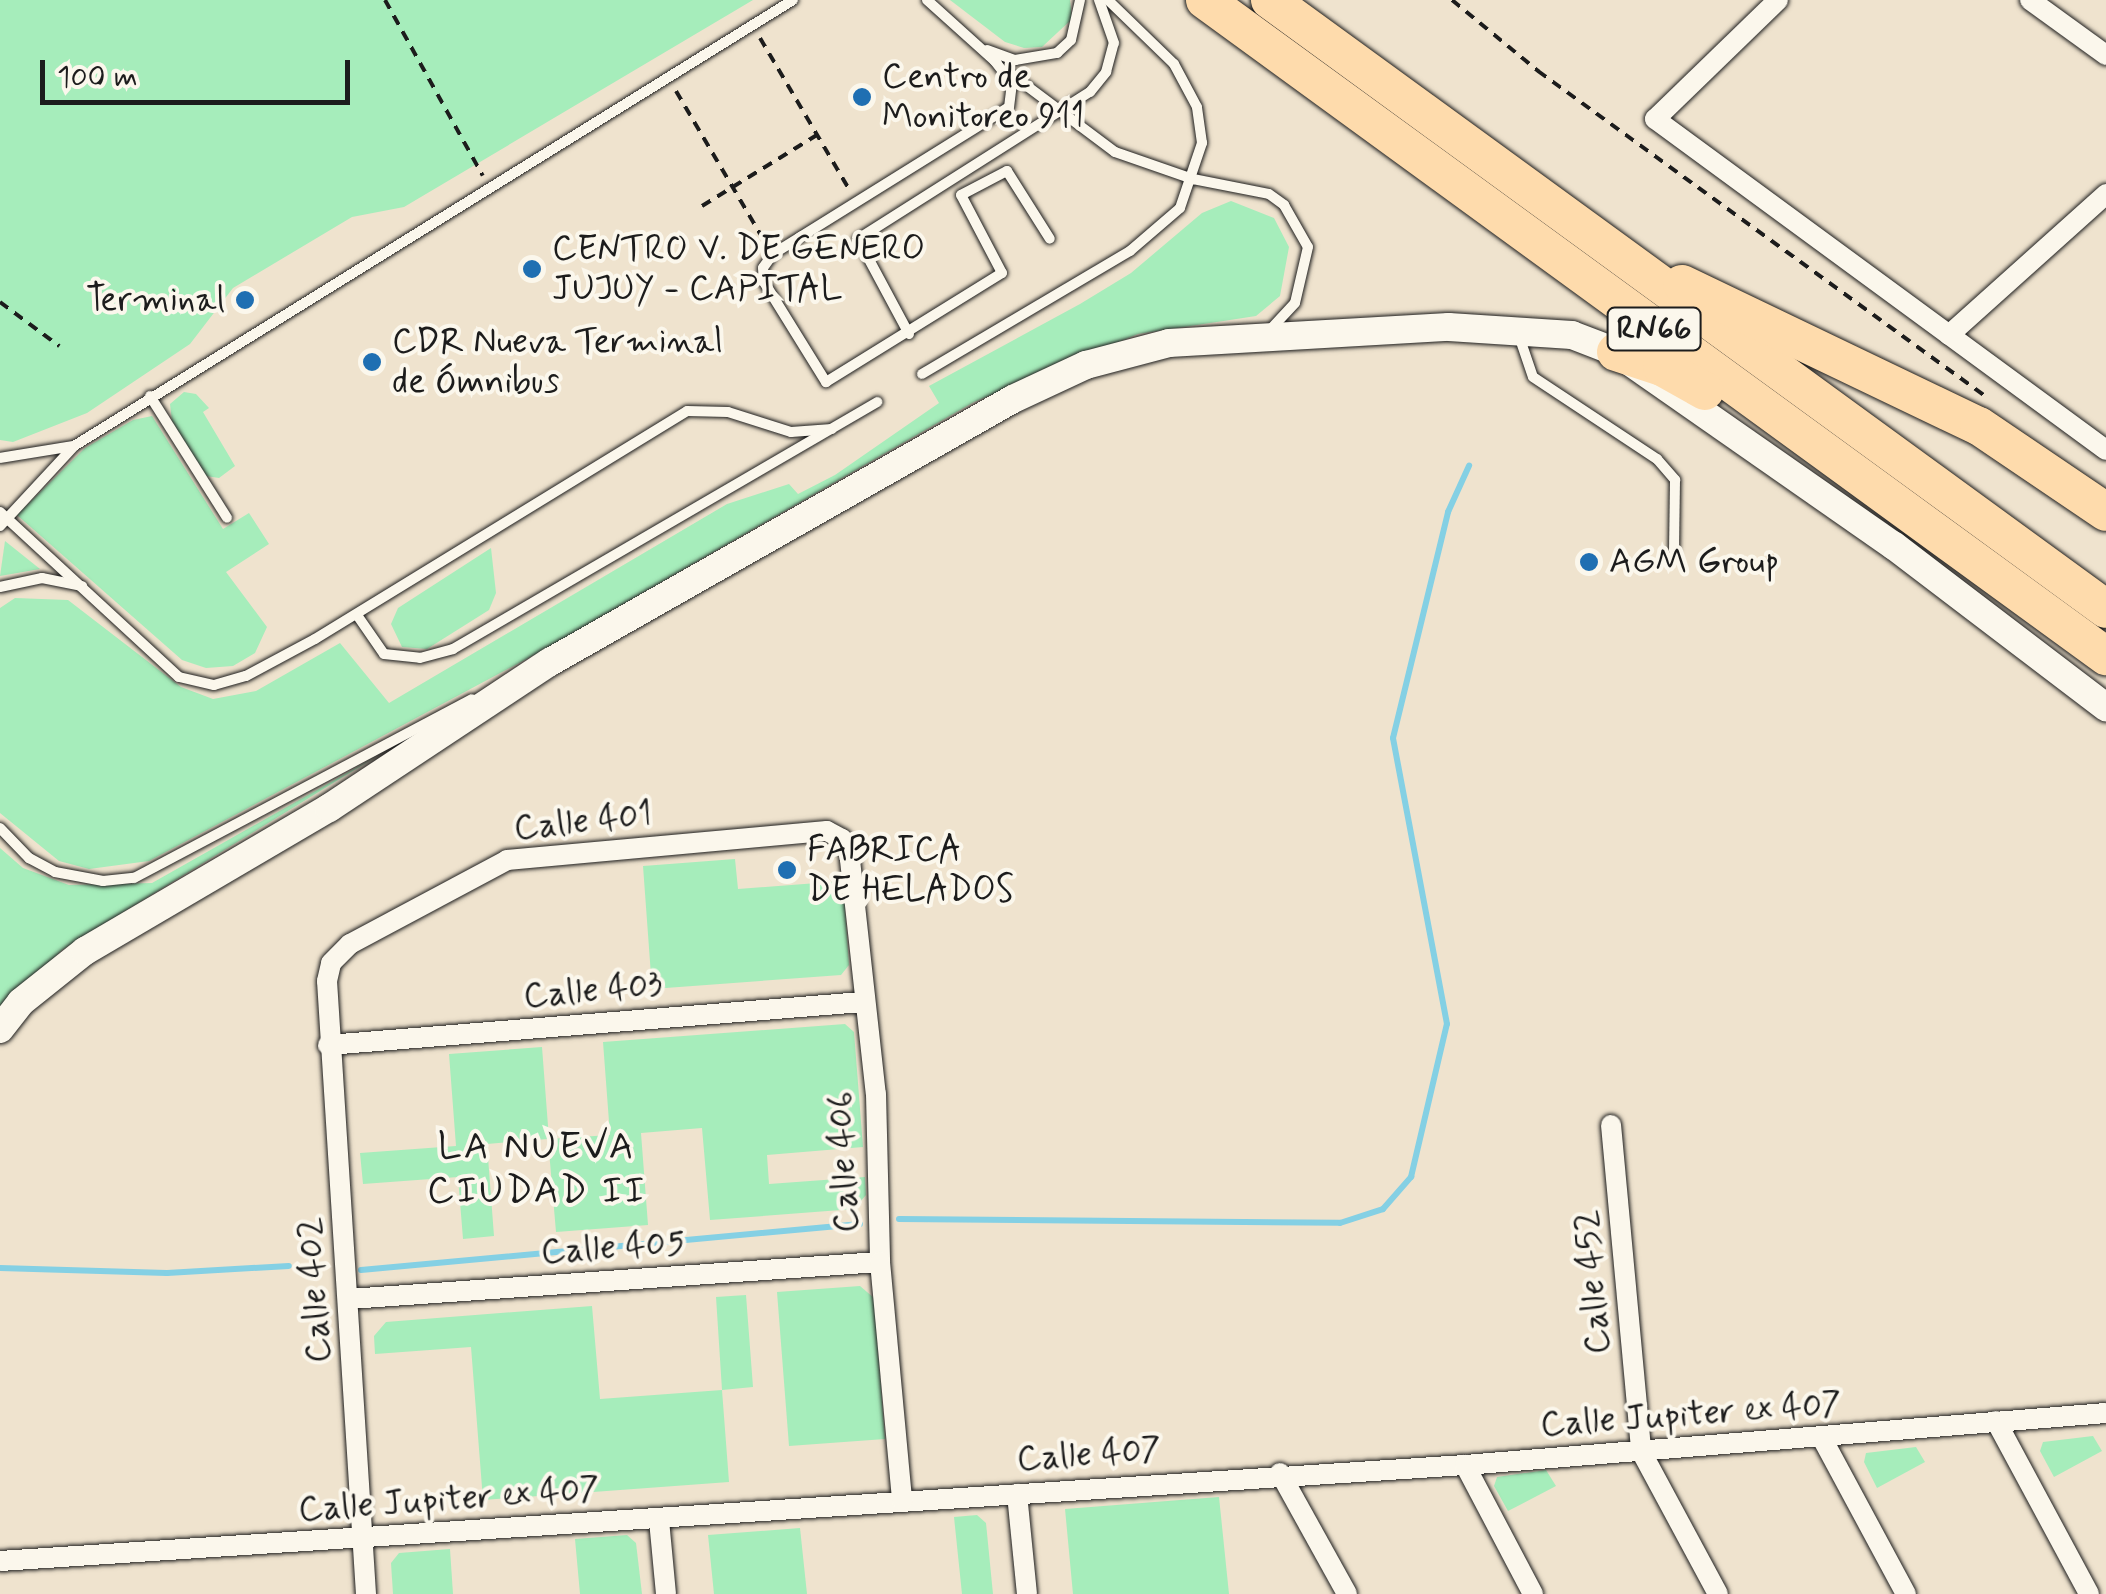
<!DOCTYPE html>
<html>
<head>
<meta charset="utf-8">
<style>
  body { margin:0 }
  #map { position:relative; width:2106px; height:1594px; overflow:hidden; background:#efe3ce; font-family:Mynerve,sans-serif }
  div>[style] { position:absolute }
  .green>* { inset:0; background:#a6edbb }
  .stream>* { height:6px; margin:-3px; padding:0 3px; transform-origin:3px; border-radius:3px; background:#84d0e4 }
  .path>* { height:4px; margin-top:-2px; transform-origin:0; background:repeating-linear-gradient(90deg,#1c1c1c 0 10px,transparent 0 18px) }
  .roads { filter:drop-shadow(0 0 2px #1c1c1c) drop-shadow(0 0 2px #1c1c1c) }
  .lane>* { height:10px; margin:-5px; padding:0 5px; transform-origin:5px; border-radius:5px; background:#fbf7ec }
  .street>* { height:20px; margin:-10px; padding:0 10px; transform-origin:10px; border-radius:10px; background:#fbf7ec }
  .secondary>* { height:28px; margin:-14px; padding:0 14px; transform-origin:14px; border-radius:14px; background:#fbf7ec }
  .highway>* { height:38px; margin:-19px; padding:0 19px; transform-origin:19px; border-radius:19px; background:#fedbac }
  .dots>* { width:28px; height:28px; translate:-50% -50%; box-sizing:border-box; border:5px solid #fbf7ec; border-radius:50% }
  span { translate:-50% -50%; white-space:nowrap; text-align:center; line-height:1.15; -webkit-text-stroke:8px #fbf7ec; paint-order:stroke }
  .shield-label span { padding:2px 8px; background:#fbf7ec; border:2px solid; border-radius:8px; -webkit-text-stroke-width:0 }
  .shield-label { font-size:32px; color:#1c1c1c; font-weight:700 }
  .poi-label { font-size:35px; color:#1c1c1c }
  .left { translate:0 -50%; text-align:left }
  .right { translate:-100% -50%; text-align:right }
  .street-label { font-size:35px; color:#1c1c1c }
  .neighbourhood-label { font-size:38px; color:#1c1c1c; letter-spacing:2.5px }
  .scale { position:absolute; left:40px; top:60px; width:310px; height:45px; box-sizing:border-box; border:5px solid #1c1c1c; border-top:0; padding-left:12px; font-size:30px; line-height:35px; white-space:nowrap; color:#1c1c1c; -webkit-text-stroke:8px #fbf7ec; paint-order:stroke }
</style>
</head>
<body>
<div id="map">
  <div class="green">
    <i style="clip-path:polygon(0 0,753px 0,404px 207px,352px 217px,233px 288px,190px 344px,87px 413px,13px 442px,0 440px)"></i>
    <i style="clip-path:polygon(950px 0,1070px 0,1072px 19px,1042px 47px,1024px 48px,1005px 42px)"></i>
    <i style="clip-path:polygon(1231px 201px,1274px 218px,1289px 247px,1280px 296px,1256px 316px,1138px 334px,974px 402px,549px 647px,149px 861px,89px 869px,59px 861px,0 813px,0 608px,15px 598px,68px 600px,181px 687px,213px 699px,256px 691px,340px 643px,389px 703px,727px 504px,789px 484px,798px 494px,835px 475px,939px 403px,929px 386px,1080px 304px,1131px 273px,1202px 213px)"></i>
    <i style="clip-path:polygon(184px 392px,196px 394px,209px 408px,203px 412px,235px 466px,219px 478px,206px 476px,172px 421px,170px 404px)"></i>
    <i style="clip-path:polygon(152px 416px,223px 529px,249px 513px,269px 544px,226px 572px,267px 627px,255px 653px,233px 666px,206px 668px,182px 660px,17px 515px,85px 448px,133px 420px)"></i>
    <i style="clip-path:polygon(5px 541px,40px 569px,0 576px)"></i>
    <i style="clip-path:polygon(491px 548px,496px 593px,489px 610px,427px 649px,402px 647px,391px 624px,398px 608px)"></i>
    <i style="clip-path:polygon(377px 756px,62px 950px,0 1011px,0 848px,23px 868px,69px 885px,152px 883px)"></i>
    <i style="clip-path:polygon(735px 859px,738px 889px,843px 881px,849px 965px,841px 975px,652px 989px,643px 866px)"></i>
    <i style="clip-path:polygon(845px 1024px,854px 1032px,863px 1147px,767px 1155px,769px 1184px,865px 1177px,866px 1195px,854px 1209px,710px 1220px,702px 1128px,641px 1133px,648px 1225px,556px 1232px,548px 1139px,487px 1144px,494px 1236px,463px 1239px,458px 1177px,363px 1184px,360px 1153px,456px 1146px,449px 1054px,542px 1047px,549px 1139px,610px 1135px,603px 1042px)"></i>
    <i style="clip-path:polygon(860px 1286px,874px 1298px,885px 1439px,789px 1446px,777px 1292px)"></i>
    <i style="clip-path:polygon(746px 1295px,753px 1387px,722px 1390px,729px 1482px,483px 1500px,471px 1347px,375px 1354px,374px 1336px,386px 1322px,592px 1306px,600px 1399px,722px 1390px,716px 1297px)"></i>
    <i style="clip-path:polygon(2093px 1436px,2102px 1451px,2054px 1477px,2040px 1451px,2043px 1442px)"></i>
    <i style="clip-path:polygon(1916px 1447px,1925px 1462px,1877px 1488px,1864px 1462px,1866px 1453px)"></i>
    <i style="clip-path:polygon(1546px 1470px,1556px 1486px,1508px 1511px,1494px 1486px,1497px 1477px)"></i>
    <i style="clip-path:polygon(1219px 1497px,1229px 1594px,1073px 1594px,1065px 1509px)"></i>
    <i style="clip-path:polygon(977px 1515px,986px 1523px,993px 1594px,962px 1594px,954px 1517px)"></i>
    <i style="clip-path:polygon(800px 1528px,807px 1594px,714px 1594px,708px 1535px)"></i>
    <i style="clip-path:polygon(627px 1535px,636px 1543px,642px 1594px,580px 1594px,575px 1539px)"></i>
    <i style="clip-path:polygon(450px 1549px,453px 1594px,393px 1594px,391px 1563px,399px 1553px)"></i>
  </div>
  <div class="stream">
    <i style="left:899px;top:1219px;width:441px;rotate:0.5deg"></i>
    <i style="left:1340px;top:1223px;width:45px;rotate:-18deg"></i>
    <i style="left:1383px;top:1209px;width:43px;rotate:-48.8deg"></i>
    <i style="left:1411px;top:1177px;width:157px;rotate:-76.8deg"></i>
    <i style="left:1447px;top:1024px;width:291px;rotate:-100.7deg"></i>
    <i style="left:1393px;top:738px;width:233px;rotate:-76.3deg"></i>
    <i style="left:1448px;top:512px;width:51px;rotate:-65.5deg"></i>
    <i style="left:0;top:1268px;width:167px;rotate:1.7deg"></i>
    <i style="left:167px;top:1273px;width:122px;rotate:-3.3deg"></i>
    <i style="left:361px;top:1270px;width:501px;rotate:-5.27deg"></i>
  </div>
  <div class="path">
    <i style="left:385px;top:0;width:201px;rotate:60.9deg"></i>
    <i style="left:1452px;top:0;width:112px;rotate:39.5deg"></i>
    <i style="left:1538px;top:71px;width:553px;rotate:36.02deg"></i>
    <i style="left:760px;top:38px;width:175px;rotate:59.5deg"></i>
    <i style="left:676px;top:91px;width:175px;rotate:59.5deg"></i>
    <i style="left:702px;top:206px;width:135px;rotate:-31.7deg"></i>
    <i style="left:0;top:302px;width:74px;rotate:36.7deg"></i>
  </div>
  <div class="roads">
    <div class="lane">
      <i style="left:927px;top:0;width:94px;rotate:42deg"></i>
      <i style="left:987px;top:50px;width:30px;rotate:20deg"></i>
      <i style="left:1015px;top:60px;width:43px;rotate:-9.5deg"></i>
      <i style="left:1057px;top:53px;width:19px;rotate:-43deg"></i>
      <i style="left:1071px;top:40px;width:41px;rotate:-77.3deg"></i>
      <i style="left:994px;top:60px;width:29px;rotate:52deg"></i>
      <i style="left:1012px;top:83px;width:24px;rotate:97deg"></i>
      <i style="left:1009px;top:107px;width:278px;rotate:148.1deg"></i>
      <i style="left:773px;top:254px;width:17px;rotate:126deg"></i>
      <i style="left:763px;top:268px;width:14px;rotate:86deg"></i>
      <i style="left:764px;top:282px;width:118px;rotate:58.2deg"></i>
      <i style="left:826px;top:382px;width:207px;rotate:-31.8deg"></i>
      <i style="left:1002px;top:273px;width:88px;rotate:-117.7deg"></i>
      <i style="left:961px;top:195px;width:52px;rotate:-27.6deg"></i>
      <i style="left:1007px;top:171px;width:80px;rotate:57.7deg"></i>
      <i style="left:1011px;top:74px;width:130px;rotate:36.9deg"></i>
      <i style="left:1115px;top:152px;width:83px;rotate:19.1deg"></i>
      <i style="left:1193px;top:179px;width:77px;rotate:11.2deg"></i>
      <i style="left:1269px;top:194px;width:19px;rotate:36deg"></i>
      <i style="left:1284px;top:205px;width:48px;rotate:60.3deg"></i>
      <i style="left:1308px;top:247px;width:57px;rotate:103.1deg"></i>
      <i style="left:1295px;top:303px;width:35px;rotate:133deg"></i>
      <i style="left:1518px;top:333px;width:46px;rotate:71.2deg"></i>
      <i style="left:1533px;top:377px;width:149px;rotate:33.5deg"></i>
      <i style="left:1657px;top:459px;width:28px;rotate:49deg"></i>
      <i style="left:1675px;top:480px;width:71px;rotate:90.8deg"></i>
      <i style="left:909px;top:334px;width:108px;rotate:-118.2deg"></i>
      <i style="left:858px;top:239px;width:275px;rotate:-32.4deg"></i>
      <i style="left:1090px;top:92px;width:26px;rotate:-51deg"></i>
      <i style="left:1106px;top:72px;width:30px;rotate:-75deg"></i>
      <i style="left:1114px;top:43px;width:46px;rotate:-109.2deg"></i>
      <i style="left:922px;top:374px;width:242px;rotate:-30.6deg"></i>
      <i style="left:1130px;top:251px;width:66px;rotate:-40.7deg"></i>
      <i style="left:1180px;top:208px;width:69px;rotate:-71.3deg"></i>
      <i style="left:1202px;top:143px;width:36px;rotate:-98deg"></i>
      <i style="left:1197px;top:107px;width:49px;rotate:-118.1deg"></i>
      <i style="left:1174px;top:64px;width:92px;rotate:-135.9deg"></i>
      <i style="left:150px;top:396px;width:144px;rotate:57.7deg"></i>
      <i style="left:0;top:458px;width:74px;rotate:-9.3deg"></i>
      <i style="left:0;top:512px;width:243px;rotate:42.7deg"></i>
      <i style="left:179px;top:677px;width:36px;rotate:13deg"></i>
      <i style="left:214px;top:685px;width:33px;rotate:-16deg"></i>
      <i style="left:246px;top:676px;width:78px;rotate:-28.2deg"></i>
      <i style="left:315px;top:639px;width:436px;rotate:-31.5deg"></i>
      <i style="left:687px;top:411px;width:41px;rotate:1.4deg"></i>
      <i style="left:728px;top:412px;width:66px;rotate:17.6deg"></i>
      <i style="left:791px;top:432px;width:41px;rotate:-4.2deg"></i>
      <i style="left:0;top:526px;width:109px;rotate:-47.2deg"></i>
      <i style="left:74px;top:446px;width:846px;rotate:-31.81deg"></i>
      <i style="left:0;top:587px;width:43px;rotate:-12.1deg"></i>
      <i style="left:42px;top:578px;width:41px;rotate:11.3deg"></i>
      <i style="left:357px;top:615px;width:47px;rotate:55.3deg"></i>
      <i style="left:384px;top:654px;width:36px;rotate:6deg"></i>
      <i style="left:420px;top:658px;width:34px;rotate:-15deg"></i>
      <i style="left:453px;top:649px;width:491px;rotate:-30.2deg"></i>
      <i style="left:0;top:828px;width:42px;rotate:46deg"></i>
      <i style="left:29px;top:858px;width:30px;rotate:28deg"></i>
      <i style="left:55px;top:872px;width:49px;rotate:10.6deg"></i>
      <i style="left:103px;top:881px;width:31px;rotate:-6deg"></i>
      <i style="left:134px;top:878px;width:382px;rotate:-27.9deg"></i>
    </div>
    <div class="street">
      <i style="left:1778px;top:0;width:171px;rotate:135.9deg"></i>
      <i style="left:1655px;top:119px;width:559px;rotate:36.28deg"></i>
      <i style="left:2030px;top:0;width:94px;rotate:35.9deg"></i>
      <i style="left:1949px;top:335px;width:211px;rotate:-41.9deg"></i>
      <i style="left:328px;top:1045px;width:536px;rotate:-4.6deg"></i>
      <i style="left:1611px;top:1125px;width:327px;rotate:84.7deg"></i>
      <i style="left:1641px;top:1451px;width:162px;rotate:61.7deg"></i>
      <i style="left:349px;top:1299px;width:532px;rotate:-3.99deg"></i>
      <i style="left:1996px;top:1421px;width:196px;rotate:61.7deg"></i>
      <i style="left:1822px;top:1438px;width:177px;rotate:61.7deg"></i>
      <i style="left:1465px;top:1465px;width:146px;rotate:62.2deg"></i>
      <i style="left:1280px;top:1473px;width:138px;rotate:61deg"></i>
      <i style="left:1017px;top:1494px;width:100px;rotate:84.3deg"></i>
      <i style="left:659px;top:1520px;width:74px;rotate:84.6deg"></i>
      <i style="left:0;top:1561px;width:1468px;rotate:-3.75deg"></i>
      <i style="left:1465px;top:1465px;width:643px;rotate:-4.64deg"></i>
      <i style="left:366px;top:1594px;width:614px;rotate:-93.64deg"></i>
      <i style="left:327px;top:981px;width:18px;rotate:-77deg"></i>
      <i style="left:331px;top:963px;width:27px;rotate:-45deg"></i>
      <i style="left:350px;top:944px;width:178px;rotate:-28.1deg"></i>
      <i style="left:507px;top:860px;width:321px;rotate:-5.2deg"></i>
      <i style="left:827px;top:831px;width:17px;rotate:28deg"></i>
      <i style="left:842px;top:839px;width:14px;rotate:60deg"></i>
      <i style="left:849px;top:851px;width:244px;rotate:83.7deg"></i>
      <i style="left:876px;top:1094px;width:168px;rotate:88.6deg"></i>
      <i style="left:880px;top:1262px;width:240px;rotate:84.7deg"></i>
    </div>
    <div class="secondary">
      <i style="left:0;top:1029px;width:34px;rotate:-52deg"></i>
      <i style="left:21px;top:1002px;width:82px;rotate:-38.6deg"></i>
      <i style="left:85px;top:951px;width:283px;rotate:-30.4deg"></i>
      <i style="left:329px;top:808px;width:265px;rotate:-33.5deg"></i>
      <i style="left:550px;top:662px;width:532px;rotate:-29.6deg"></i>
      <i style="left:1013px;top:399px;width:81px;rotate:-25deg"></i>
      <i style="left:1086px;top:365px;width:86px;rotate:-14.8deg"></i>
      <i style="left:1169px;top:343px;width:280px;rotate:-3.3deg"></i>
      <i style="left:1449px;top:327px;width:123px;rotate:3.7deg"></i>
      <i style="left:1572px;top:335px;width:47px;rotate:21.1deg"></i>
      <i style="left:1616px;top:352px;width:338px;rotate:34.9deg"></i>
      <i style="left:1893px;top:545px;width:268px;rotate:37.3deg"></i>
    </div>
    <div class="highway">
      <i style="left:1205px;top:0;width:1115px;rotate:36.06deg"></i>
      <i style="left:1270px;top:0;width:1034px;rotate:36.07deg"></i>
      <i style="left:1682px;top:284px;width:329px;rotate:25.6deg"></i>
      <i style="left:1979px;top:426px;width:153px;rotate:34.1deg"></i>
      <i style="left:1616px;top:352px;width:48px;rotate:18.1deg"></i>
      <i style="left:1662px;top:367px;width:49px;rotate:29.2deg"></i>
    </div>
  </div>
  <div class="dots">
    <i style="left:862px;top:97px;background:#1f6fb2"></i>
    <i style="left:532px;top:269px;background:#1f6fb2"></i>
    <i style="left:245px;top:300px;background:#1f6fb2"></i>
    <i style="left:372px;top:362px;background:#1f6fb2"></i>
    <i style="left:1589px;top:562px;background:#1f6fb2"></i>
    <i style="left:787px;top:870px;background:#1f6fb2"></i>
  </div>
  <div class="shield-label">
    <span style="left:1654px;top:329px">RN66</span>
  </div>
  <div class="poi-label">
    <span class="left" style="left:882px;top:97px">Centro de<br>Monitoreo 911</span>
    <span class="left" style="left:552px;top:269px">CENTRO V. DE GENERO<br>JUJUY - CAPITAL</span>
    <span class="right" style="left:225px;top:300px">Terminal</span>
    <span class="left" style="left:392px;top:362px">CDR Nueva Terminal<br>de Ómnibus</span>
    <span class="left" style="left:1609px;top:562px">AGM Group</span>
    <span class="left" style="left:807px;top:870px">FABRICA<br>DE HELADOS</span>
  </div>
  <div class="street-label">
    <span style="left:583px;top:822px;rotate:-6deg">Calle 401</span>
    <span style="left:593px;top:991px;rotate:-5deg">Calle 403</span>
    <span style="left:844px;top:1162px;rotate:-93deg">Calle 406</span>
    <span style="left:613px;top:1248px;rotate:-4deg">Calle 405</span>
    <span style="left:1593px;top:1282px;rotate:-95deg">Calle 452</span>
    <span style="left:315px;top:1290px;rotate:-94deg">Calle 402</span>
    <span style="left:1691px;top:1415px;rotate:-4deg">Calle Jupiter ex 407</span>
    <span style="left:1089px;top:1455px;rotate:-4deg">Calle 407</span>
    <span style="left:449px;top:1500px;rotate:-4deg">Calle Jupiter ex 407</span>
  </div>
  <div class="neighbourhood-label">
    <span style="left:537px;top:1170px">LA NUEVA<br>CIUDAD II</span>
  </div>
  <div class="scale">100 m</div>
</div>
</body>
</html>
